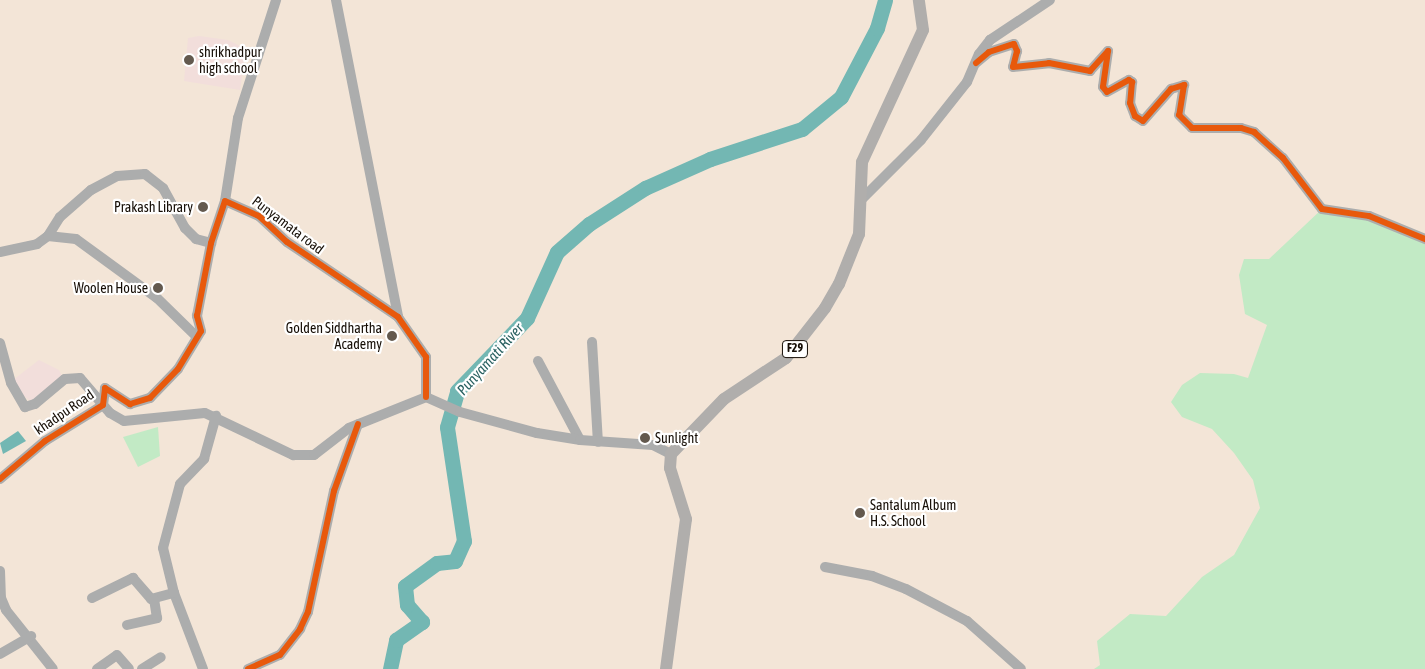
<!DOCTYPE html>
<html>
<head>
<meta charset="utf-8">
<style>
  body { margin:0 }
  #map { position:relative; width:1425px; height:669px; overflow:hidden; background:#f3e5d7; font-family:"Asap Condensed",sans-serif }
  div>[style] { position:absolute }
  .education>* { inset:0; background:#f2dedb }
  .green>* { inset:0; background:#c2eac5 }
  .water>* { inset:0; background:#73b7b3 }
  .river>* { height:15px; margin:-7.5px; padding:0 7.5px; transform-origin:7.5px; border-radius:7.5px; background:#73b7b3 }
  .minor>* { height:10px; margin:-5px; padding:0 5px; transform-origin:5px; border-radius:5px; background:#acadad }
  .major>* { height:12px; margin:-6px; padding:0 6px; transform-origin:6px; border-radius:6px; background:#b0aeac }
  .cycleway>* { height:6px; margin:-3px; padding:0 3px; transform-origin:3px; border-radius:3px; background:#e8590c }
  .dots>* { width:14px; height:14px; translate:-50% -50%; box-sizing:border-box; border:2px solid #fff; border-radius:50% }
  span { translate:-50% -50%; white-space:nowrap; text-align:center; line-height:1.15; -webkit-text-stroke:4.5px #fff; paint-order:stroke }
  .shield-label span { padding:1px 4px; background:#fff; border:1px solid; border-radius:4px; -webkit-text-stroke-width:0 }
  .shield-label { font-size:12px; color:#150d05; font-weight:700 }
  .poi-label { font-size:14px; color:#150d05 }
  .left { translate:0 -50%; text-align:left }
  .right { translate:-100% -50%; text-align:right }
  .street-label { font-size:14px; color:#150d05 }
  .water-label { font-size:15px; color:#296161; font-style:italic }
</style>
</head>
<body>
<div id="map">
  <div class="education">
    <i style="clip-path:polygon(199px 36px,228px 40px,246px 49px,240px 90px,184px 81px,188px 38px)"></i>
    <i style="clip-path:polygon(39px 360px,59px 370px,63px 378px,33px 403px,17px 391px,13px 380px)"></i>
  </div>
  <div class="green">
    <i style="clip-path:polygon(1322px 209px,1369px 216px,1425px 239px,1425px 669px,1094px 669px,1100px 665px,1097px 641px,1130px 614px,1166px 616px,1202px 577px,1234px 555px,1260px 508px,1253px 480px,1234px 453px,1212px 429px,1182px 417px,1171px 402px,1182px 385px,1200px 373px,1234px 374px,1248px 378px,1267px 325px,1245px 314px,1239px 275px,1244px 259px,1269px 259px)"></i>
    <i style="clip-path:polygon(158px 427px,160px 456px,138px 467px,123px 437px)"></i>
  </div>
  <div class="water">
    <i style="clip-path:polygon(18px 431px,26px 441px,3px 454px,0 443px)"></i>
  </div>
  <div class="river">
    <i style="left:390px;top:669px;width:30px;rotate:-78deg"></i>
    <i style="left:396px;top:640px;width:32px;rotate:-35deg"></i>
    <i style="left:422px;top:622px;width:23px;rotate:-131deg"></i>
    <i style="left:407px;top:605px;width:19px;rotate:-96deg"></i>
    <i style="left:405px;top:586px;width:39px;rotate:-36deg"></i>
    <i style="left:437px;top:563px;width:18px;rotate:-6deg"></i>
    <i style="left:455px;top:561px;width:22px;rotate:-66deg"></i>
    <i style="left:464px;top:541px;width:115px;rotate:-98.5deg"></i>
    <i style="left:447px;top:427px;width:37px;rotate:-74deg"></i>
    <i style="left:457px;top:391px;width:101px;rotate:-46.2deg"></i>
    <i style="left:527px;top:318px;width:72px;rotate:-65.6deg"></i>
    <i style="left:557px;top:252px;width:43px;rotate:-41.2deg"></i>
    <i style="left:589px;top:224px;width:67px;rotate:-32.7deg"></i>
    <i style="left:645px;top:188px;width:71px;rotate:-24deg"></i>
    <i style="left:710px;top:159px;width:97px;rotate:-18.1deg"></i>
    <i style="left:802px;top:129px;width:50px;rotate:-39.4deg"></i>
    <i style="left:841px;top:97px;width:78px;rotate:-62.4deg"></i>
    <i style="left:877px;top:28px;width:29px;rotate:-74deg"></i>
  </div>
  <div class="minor">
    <i style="left:336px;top:0;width:323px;rotate:78.9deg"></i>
    <i style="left:976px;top:63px;width:17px;rotate:-40deg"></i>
    <i style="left:989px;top:52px;width:26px;rotate:-18deg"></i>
    <i style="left:1014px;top:44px;width:8px;rotate:67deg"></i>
    <i style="left:1017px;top:51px;width:16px;rotate:104deg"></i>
    <i style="left:1013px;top:67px;width:36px;rotate:-6deg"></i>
    <i style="left:1049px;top:63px;width:42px;rotate:11deg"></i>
    <i style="left:1090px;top:71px;width:27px;rotate:-48deg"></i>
    <i style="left:1108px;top:51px;width:36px;rotate:98deg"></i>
    <i style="left:1103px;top:87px;width:6px;rotate:51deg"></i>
    <i style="left:1107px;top:92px;width:25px;rotate:-29deg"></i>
    <i style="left:1129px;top:80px;width:4px;rotate:34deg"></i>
    <i style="left:1132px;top:82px;width:21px;rotate:95deg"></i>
    <i style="left:1130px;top:103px;width:14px;rotate:69deg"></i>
    <i style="left:1135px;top:116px;width:9px;rotate:32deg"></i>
    <i style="left:1143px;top:121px;width:43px;rotate:-48.8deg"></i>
    <i style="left:1171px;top:89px;width:14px;rotate:-17deg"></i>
    <i style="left:1184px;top:85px;width:30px;rotate:99deg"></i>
    <i style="left:1179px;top:115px;width:18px;rotate:45deg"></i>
    <i style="left:1192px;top:128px;width:49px"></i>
    <i style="left:1241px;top:128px;width:14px;rotate:17deg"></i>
    <i style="left:1254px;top:132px;width:39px;rotate:42deg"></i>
    <i style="left:1283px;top:158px;width:64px;rotate:52.6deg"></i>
    <i style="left:1322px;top:209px;width:48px;rotate:8.5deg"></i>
    <i style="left:1369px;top:216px;width:61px;rotate:22.3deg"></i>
    <i style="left:225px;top:201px;width:84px;rotate:-81.1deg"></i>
    <i style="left:238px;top:118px;width:124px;rotate:-72.1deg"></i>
    <i style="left:860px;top:201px;width:86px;rotate:-45deg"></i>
    <i style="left:921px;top:140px;width:74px;rotate:-51.6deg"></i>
    <i style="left:967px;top:82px;width:30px;rotate:-67deg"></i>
    <i style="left:979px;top:54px;width:18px;rotate:-52deg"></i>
    <i style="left:990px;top:40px;width:72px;rotate:-33.7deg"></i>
    <i style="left:48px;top:236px;width:22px;rotate:-58deg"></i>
    <i style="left:60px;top:217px;width:41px;rotate:-41.1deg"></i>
    <i style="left:91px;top:190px;width:30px;rotate:-28deg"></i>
    <i style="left:117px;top:176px;width:28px;rotate:-4deg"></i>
    <i style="left:145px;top:174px;width:23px;rotate:38deg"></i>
    <i style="left:163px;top:188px;width:46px;rotate:61.2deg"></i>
    <i style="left:185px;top:228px;width:16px;rotate:45deg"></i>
    <i style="left:196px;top:239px;width:16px;rotate:15deg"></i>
    <i style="left:0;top:252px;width:38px;rotate:-12deg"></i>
    <i style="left:37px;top:244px;width:14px;rotate:-36deg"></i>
    <i style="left:48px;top:236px;width:28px;rotate:6deg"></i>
    <i style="left:76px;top:239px;width:100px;rotate:36.1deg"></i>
    <i style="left:157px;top:298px;width:54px;rotate:44.3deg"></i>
    <i style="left:592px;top:342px;width:100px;rotate:86.6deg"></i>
    <i style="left:0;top:343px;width:41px;rotate:74.6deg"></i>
    <i style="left:11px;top:383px;width:28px;rotate:60deg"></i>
    <i style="left:25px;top:407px;width:10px;rotate:-17deg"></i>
    <i style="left:35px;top:404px;width:39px;rotate:-40deg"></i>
    <i style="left:65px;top:379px;width:15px;rotate:-4deg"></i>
    <i style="left:80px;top:378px;width:46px;rotate:49.4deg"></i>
    <i style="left:110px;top:413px;width:16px;rotate:30deg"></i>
    <i style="left:124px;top:421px;width:81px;rotate:-5.6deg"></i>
    <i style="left:205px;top:413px;width:98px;rotate:25.5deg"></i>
    <i style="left:293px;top:455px;width:21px"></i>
    <i style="left:314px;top:455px;width:44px;rotate:-37.6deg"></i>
    <i style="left:349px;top:428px;width:83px;rotate:-21.9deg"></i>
    <i style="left:538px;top:361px;width:89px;rotate:62deg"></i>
    <i style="left:426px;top:397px;width:37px;rotate:24deg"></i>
    <i style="left:460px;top:412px;width:80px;rotate:15.3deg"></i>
    <i style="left:537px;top:433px;width:44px;rotate:9.2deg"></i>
    <i style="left:580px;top:440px;width:73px;rotate:3.9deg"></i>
    <i style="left:653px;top:445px;width:20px;rotate:27deg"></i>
    <i style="left:0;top:479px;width:59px;rotate:-40.2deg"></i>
    <i style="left:45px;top:441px;width:68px;rotate:-31.8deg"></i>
    <i style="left:103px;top:405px;width:17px;rotate:-83deg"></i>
    <i style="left:105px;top:388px;width:30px;rotate:33deg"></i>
    <i style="left:130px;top:404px;width:21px;rotate:-17deg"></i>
    <i style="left:150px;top:398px;width:40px;rotate:-46deg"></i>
    <i style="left:178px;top:369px;width:44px;rotate:-58.8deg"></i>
    <i style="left:201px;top:331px;width:16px;rotate:-105deg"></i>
    <i style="left:197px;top:316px;width:74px;rotate:-79.1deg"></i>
    <i style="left:211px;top:243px;width:44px;rotate:-71.6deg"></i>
    <i style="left:225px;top:201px;width:37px;rotate:24deg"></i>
    <i style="left:259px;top:216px;width:38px;rotate:43deg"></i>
    <i style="left:287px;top:242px;width:134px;rotate:34deg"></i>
    <i style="left:398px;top:317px;width:49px;rotate:55deg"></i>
    <i style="left:426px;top:357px;width:40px;rotate:90deg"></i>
    <i style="left:825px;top:567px;width:48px;rotate:10.8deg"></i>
    <i style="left:872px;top:576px;width:36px;rotate:21deg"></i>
    <i style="left:906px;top:589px;width:69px;rotate:27.7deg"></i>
    <i style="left:967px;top:621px;width:72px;rotate:41.6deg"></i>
    <i style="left:0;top:571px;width:27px;rotate:88deg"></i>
    <i style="left:1px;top:598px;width:13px;rotate:67deg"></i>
    <i style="left:6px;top:610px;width:75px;rotate:51.5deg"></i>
    <i style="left:92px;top:598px;width:46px;rotate:-26deg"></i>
    <i style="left:133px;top:578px;width:28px;rotate:49deg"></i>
    <i style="left:151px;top:599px;width:24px;rotate:-15deg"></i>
    <i style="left:127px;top:625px;width:31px;rotate:-13deg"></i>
    <i style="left:157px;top:618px;width:19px;rotate:-99deg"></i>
    <i style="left:0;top:654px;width:36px;rotate:-30deg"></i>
    <i style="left:97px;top:669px;width:24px;rotate:-35deg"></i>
    <i style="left:117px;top:655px;width:18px;rotate:49deg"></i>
    <i style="left:142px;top:669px;width:22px;rotate:-32deg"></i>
    <i style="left:203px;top:669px;width:81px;rotate:-110.9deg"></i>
    <i style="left:174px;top:593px;width:46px;rotate:-103.7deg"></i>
    <i style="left:163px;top:548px;width:66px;rotate:-75.1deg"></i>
    <i style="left:180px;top:484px;width:35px;rotate:-46deg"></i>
    <i style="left:204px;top:459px;width:45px;rotate:-74.4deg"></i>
    <i style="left:248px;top:669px;width:35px;rotate:-24deg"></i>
    <i style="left:280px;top:655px;width:33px;rotate:-52deg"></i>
    <i style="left:300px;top:629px;width:19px;rotate:-65deg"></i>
    <i style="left:308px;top:612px;width:124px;rotate:-77.9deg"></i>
    <i style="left:334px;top:491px;width:71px;rotate:-70.3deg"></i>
  </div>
  <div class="major">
    <i style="left:666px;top:669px;width:151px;rotate:-82.4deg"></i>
    <i style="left:686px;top:519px;width:53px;rotate:-107.4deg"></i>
    <i style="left:670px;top:468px;width:14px;rotate:-86deg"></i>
    <i style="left:671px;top:454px;width:76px;rotate:-46.1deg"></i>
    <i style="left:724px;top:399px;width:74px;rotate:-33.5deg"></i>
    <i style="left:786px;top:358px;width:63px;rotate:-52deg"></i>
    <i style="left:825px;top:308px;width:28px;rotate:-60deg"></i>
    <i style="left:839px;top:284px;width:54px;rotate:-68.2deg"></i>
    <i style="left:859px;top:234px;width:72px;rotate:-87.6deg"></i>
    <i style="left:862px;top:162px;width:145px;rotate:-65.2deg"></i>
    <i style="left:923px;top:30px;width:30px;rotate:-98deg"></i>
  </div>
  <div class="cycleway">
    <i style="left:976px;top:63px;width:17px;rotate:-40deg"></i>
    <i style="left:989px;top:52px;width:26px;rotate:-18deg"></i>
    <i style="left:1014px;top:44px;width:8px;rotate:67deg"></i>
    <i style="left:1017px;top:51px;width:16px;rotate:104deg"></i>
    <i style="left:1013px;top:67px;width:36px;rotate:-6deg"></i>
    <i style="left:1049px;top:63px;width:42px;rotate:11deg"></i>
    <i style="left:1090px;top:71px;width:27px;rotate:-48deg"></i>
    <i style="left:1108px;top:51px;width:36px;rotate:98deg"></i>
    <i style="left:1103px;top:87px;width:6px;rotate:51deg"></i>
    <i style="left:1107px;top:92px;width:25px;rotate:-29deg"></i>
    <i style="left:1129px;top:80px;width:4px;rotate:34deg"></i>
    <i style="left:1132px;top:82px;width:21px;rotate:95deg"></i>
    <i style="left:1130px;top:103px;width:14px;rotate:69deg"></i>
    <i style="left:1135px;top:116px;width:9px;rotate:32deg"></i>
    <i style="left:1143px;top:121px;width:43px;rotate:-48.8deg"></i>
    <i style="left:1171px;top:89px;width:14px;rotate:-17deg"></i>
    <i style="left:1184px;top:85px;width:30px;rotate:99deg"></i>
    <i style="left:1179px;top:115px;width:18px;rotate:45deg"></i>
    <i style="left:1192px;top:128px;width:49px"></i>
    <i style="left:1241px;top:128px;width:14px;rotate:17deg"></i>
    <i style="left:1254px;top:132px;width:39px;rotate:42deg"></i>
    <i style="left:1283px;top:158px;width:64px;rotate:52.6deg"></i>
    <i style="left:1322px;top:209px;width:48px;rotate:8.5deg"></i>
    <i style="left:1369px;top:216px;width:61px;rotate:22.3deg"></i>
    <i style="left:0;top:479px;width:59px;rotate:-40.2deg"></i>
    <i style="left:45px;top:441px;width:68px;rotate:-31.8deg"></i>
    <i style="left:103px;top:405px;width:17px;rotate:-83deg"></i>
    <i style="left:105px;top:388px;width:30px;rotate:33deg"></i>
    <i style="left:130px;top:404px;width:21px;rotate:-17deg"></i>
    <i style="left:150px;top:398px;width:40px;rotate:-46deg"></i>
    <i style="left:178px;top:369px;width:44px;rotate:-58.8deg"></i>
    <i style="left:201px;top:331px;width:16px;rotate:-105deg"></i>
    <i style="left:197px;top:316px;width:74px;rotate:-79.1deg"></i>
    <i style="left:211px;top:243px;width:44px;rotate:-71.6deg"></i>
    <i style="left:225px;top:201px;width:37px;rotate:24deg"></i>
    <i style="left:259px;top:216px;width:38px;rotate:43deg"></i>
    <i style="left:287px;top:242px;width:134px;rotate:34deg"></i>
    <i style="left:398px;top:317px;width:49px;rotate:55deg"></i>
    <i style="left:426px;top:357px;width:40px;rotate:90deg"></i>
    <i style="left:248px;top:669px;width:35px;rotate:-24deg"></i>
    <i style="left:280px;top:655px;width:33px;rotate:-52deg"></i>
    <i style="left:300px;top:629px;width:19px;rotate:-65deg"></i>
    <i style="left:308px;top:612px;width:124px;rotate:-77.9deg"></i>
    <i style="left:334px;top:491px;width:71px;rotate:-70.3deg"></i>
  </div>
  <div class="dots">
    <i style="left:189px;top:60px;background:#63594e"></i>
    <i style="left:203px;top:207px;background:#63594e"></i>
    <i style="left:158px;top:288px;background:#63594e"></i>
    <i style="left:392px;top:336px;background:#63594e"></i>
    <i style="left:645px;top:438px;background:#63594e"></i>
    <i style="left:860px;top:513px;background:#63594e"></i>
  </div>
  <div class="shield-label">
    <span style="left:795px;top:349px">F29</span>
  </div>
  <div class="poi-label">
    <span class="left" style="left:199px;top:60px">shrikhadpur<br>high school</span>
    <span class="right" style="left:193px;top:207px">Prakash Library</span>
    <span class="right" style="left:148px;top:288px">Woolen House</span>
    <span class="right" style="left:382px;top:336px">Golden Siddhartha<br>Academy</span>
    <span class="left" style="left:655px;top:438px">Sunlight</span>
    <span class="left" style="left:870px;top:513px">Santalum Album<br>H.S. School</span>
  </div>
  <div class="street-label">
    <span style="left:288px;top:225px;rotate:37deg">Punyamata road</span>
    <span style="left:64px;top:412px;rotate:-34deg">khadpu Road</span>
  </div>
  <div class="water-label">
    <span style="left:490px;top:359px;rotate:-48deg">Punyamati River</span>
  </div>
</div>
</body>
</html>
